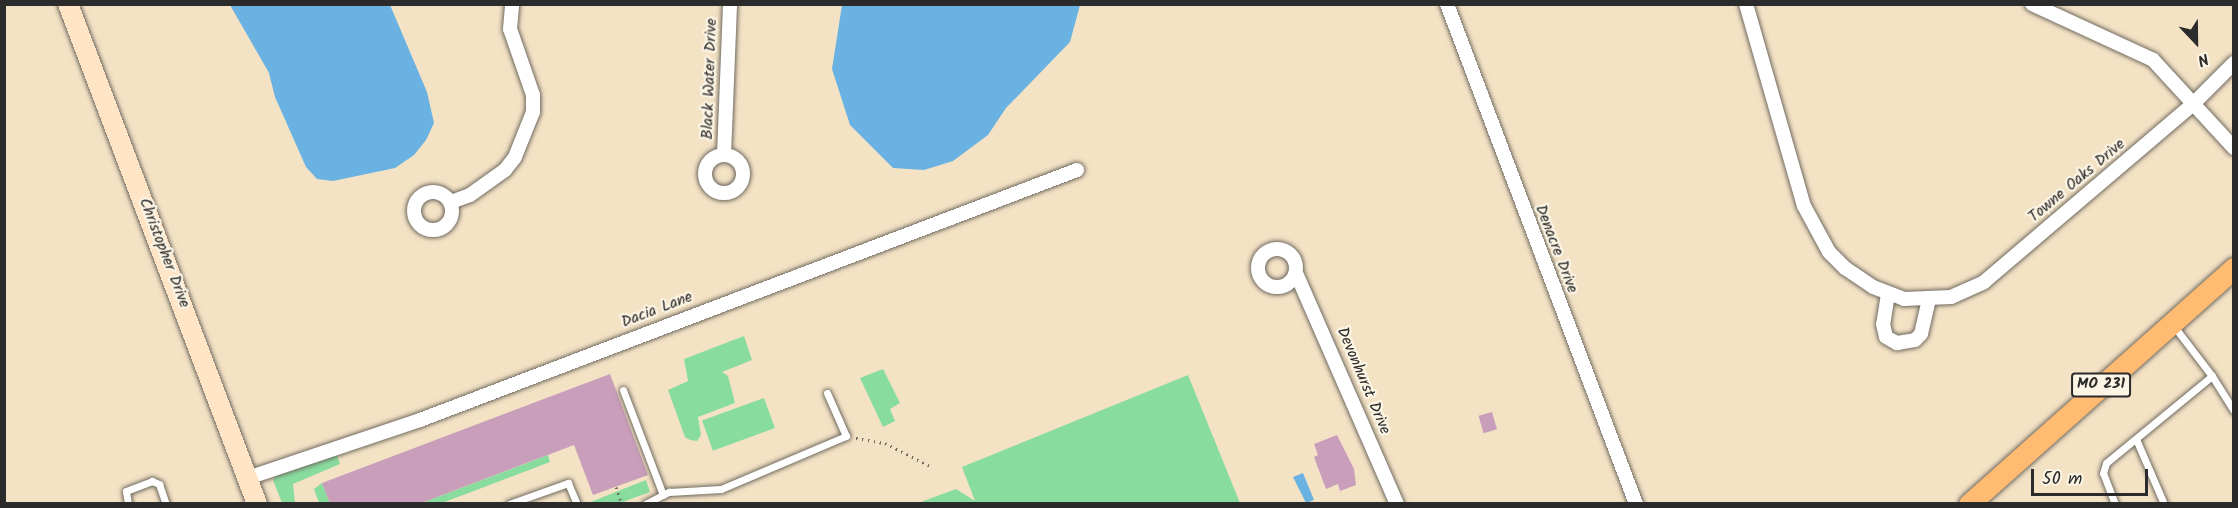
<!DOCTYPE html>
<html>
<head>
<meta charset="utf-8">
<style>
  body { margin:0 }
  #map { position:relative; width:2238px; height:508px; overflow:hidden; background:#f4e2c5; font-family:Kalam,sans-serif }
  div>[style] { position:absolute }
  .green>* { inset:0; background:#88dc9e; transform-origin:0 0 }
  .water>* { inset:0; background:#69b2e1 }
  .building>* { inset:0; background:#c89eba; transform-origin:0 0 }
  .path>* { height:3px; margin-top:-1.5px; transform-origin:0; background:repeating-linear-gradient(90deg,#716b61 0 1.5px,transparent 0 6px) }
  .roads { filter:drop-shadow(0 0 2px #716b61) drop-shadow(0 0 2px #716b61) }
  .lane>* { height:7px; margin:-3.5px; padding:0 3.5px; transform-origin:3.5px; border-radius:3.5px; background:#fff }
  .street>* { height:14px; margin:-7px; padding:0 7px; transform-origin:7px; border-radius:7px; background:#fff }
  .street>.ring { margin:-7px; padding:0; box-sizing:content-box; background:none; border:14px solid #fff; border-radius:50% }
  .secondary>* { height:20px; margin:-10px; padding:0 10px; transform-origin:10px; border-radius:10px; background:#ffe4c6 }
  .primary>* { height:21px; margin:-10.5px; padding:0 10.5px; transform-origin:10.5px; border-radius:10.5px; background:#ffbb71 }
  span { translate:-50% -50%; white-space:nowrap; text-align:center; line-height:1.15; -webkit-text-stroke:4.5px #fcf5e5; paint-order:stroke }
  .shield-label span { padding:2px 4px; background:#fcf5e5; border:2px solid; border-radius:4px; -webkit-text-stroke-width:0 }
  .shield-label { font-size:15px; color:#2b2b2b; font-weight:700 }
  .street-label { font-size:16px; color:#2b2b2b }
  .frame { position:absolute; inset:0; border:6px solid #2b2b2b; pointer-events:none }
  .north { position:absolute; left:2166px; top:12px; width:60px; height:60px; -webkit-text-stroke:4px #fcf5e5; paint-order:stroke; rotate:158deg; font-size:16px; font-weight:700; line-height:24px; text-align:center; color:#2b2b2b }
  .north::after { content:''; display:block; margin:auto; width:21px; height:27px; background:#2b2b2b; clip-path:polygon(50% 0,100% 100%,50% 72%,0 100%) }
  .scale { position:absolute; left:2031px; top:469px; width:117px; height:27px; box-sizing:border-box; border:3px solid #2b2b2b; border-top:0; padding-left:8px; font-size:18px; line-height:21px; white-space:nowrap; color:#2b2b2b; -webkit-text-stroke:4px #fcf5e5; paint-order:stroke }
</style>
</head>
<body>
<div id="map">
  <div class="green">
    <i style="clip-path:polygon(744px 336px,752px 360px,722px 372px,728px 376px,735px 403px,698px 417px,701px 435px,697px 441px,690px 440px,685px 437px,668px 390px,688px 381px,684px 359px)"></i>
    <i style="clip-path:polygon(883px 369px,900px 403px,890px 409px,895px 421px,883px 427px,860px 378px)"></i>
    <i style="clip-path:polygon(1188px 375px,1240px 503px,918px 503px,956px 489px,975px 501px,962px 467px)"></i>
    <i style="left:764px;top:398px;width:32px;height:66px;rotate:70deg"></i>
    <i style="clip-path:polygon(336px 453px,340px 464px,293px 484px,295px 503px,282px 503px,273px 480px,275px 475px)"></i>
    <i style="clip-path:polygon(548px 455px,550px 462px,442px 503px,419px 504px)"></i>
    <i style="clip-path:polygon(646px 480px,650px 492px,620px 503px,588px 503px)"></i>
    <i style="clip-path:polygon(322px 483px,330px 503px,319px 503px,314px 489px)"></i>
  </div>
  <div class="water">
    <i style="clip-path:polygon(230px 5px,390px 5px,427px 92px,434px 123px,426px 140px,414px 155px,395px 168px,333px 181px,317px 179px,306px 167px,275px 97px,269px 73px)"></i>
    <i style="clip-path:polygon(842px 5px,842px 4px,1080px 5px,1070px 42px,1006px 108px,988px 135px,953px 161px,924px 170px,893px 168px,850px 125px,832px 69px)"></i>
    <i style="clip-path:polygon(1303px 473px,1314px 500px,1306px 503px,1293px 477px)"></i>
  </div>
  <div class="building">
    <i style="clip-path:polygon(610px 374px,648px 475px,593px 495px,574px 445px,419px 504px,330px 504px,322px 483px)"></i>
    <i style="left:1492px;top:412px;width:18px;height:14px;rotate:74deg"></i>
    <i style="clip-path:polygon(1337px 435px,1354px 469px,1356px 485px,1340px 491px,1338px 484px,1326px 489px,1314px 457px,1318px 455px,1314px 444px)"></i>
  </div>
  <div class="path">
    <i style="left:856px;top:438px;width:29px;rotate:10deg"></i>
    <i style="left:885px;top:443px;width:51px;rotate:27.1deg"></i>
    <i style="left:616px;top:487px;width:18px;rotate:71deg"></i>
    <i style="left:741px;top:504px;width:4px;rotate:-27deg"></i>
  </div>
  <div class="roads">
    <div class="lane">
      <i style="left:2212px;top:376px;width:41px;rotate:57.8deg"></i>
      <i style="left:623px;top:390px;width:112px;rotate:69.1deg"></i>
      <i style="left:2136px;top:439px;width:71px;rotate:66.7deg"></i>
      <i style="left:128px;top:504px;width:13px;rotate:-99deg"></i>
      <i style="left:126px;top:491px;width:28px;rotate:-21deg"></i>
      <i style="left:152px;top:481px;width:8px;rotate:23deg"></i>
      <i style="left:159px;top:484px;width:21px;rotate:71deg"></i>
      <i style="left:509px;top:504px;width:63px;rotate:-19.6deg"></i>
      <i style="left:568px;top:483px;width:23px;rotate:67deg"></i>
      <i style="left:645px;top:504px;width:27px;rotate:-27deg"></i>
      <i style="left:669px;top:492px;width:52px;rotate:-3.3deg"></i>
      <i style="left:721px;top:489px;width:136px;rotate:-23deg"></i>
      <i style="left:846px;top:436px;width:47px;rotate:-113.8deg"></i>
      <i style="left:2115px;top:504px;width:33px;rotate:-111deg"></i>
      <i style="left:2103px;top:473px;width:10px;rotate:-73deg"></i>
      <i style="left:2106px;top:463px;width:137px;rotate:-39.4deg"></i>
      <i style="left:2212px;top:376px;width:64px;rotate:-127.4deg"></i>
    </div>
    <div class="street">
      <i style="left:1447px;top:4px;width:535px;rotate:69.29deg"></i>
      <i style="left:1746px;top:4px;width:210px;rotate:74deg"></i>
      <i style="left:1804px;top:206px;width:52px;rotate:61.5deg"></i>
      <i style="left:1829px;top:252px;width:23px;rotate:45deg"></i>
      <i style="left:1845px;top:268px;width:34px;rotate:34deg"></i>
      <i style="left:1873px;top:287px;width:33px;rotate:21deg"></i>
      <i style="left:1904px;top:299px;width:47px;rotate:-2.4deg"></i>
      <i style="left:1951px;top:297px;width:36px;rotate:-24deg"></i>
      <i style="left:1984px;top:282px;width:276px;rotate:-40.4deg"></i>
      <i style="left:2194px;top:103px;width:57px;rotate:-45deg"></i>
      <i style="left:2032px;top:4px;width:133px;rotate:24.8deg"></i>
      <i style="left:2153px;top:60px;width:120px;rotate:47.4deg"></i>
      <i class="ring" style="left:705px;top:155px;width:24px;height:24px"></i>
      <i style="left:724px;top:155px;width:151px;rotate:-87.7deg"></i>
      <i class="ring" style="left:414px;top:192px;width:24px;height:24px"></i>
      <i style="left:451px;top:202px;width:20px;rotate:-20deg"></i>
      <i style="left:470px;top:195px;width:43px;rotate:-35.5deg"></i>
      <i style="left:505px;top:170px;width:16px;rotate:-52deg"></i>
      <i style="left:515px;top:157px;width:48px;rotate:-68.2deg"></i>
      <i style="left:533px;top:112px;width:17px;rotate:-90deg"></i>
      <i style="left:533px;top:95px;width:70px;rotate:-109.2deg"></i>
      <i style="left:510px;top:29px;width:25px;rotate:-85deg"></i>
      <i class="ring" style="left:1258px;top:249px;width:24px;height:24px"></i>
      <i style="left:1296px;top:273px;width:252px;rotate:66.4deg"></i>
      <i style="left:1888px;top:294px;width:30px;rotate:99deg"></i>
      <i style="left:1883px;top:324px;width:13px;rotate:77deg"></i>
      <i style="left:1886px;top:337px;width:13px;rotate:29deg"></i>
      <i style="left:1897px;top:343px;width:18px;rotate:-9deg"></i>
      <i style="left:1915px;top:340px;width:8px;rotate:-45deg"></i>
      <i style="left:1921px;top:334px;width:36px;rotate:-77deg"></i>
      <i style="left:248px;top:478px;width:182px;rotate:-18.6deg"></i>
      <i style="left:420px;top:420px;width:703px;rotate:-20.83deg"></i>
    </div>
    <div class="secondary">
      <i style="left:68px;top:4px;width:535px;rotate:69.29deg"></i>
    </div>
    <div class="primary">
      <i style="left:1969px;top:504px;width:355px;rotate:-41.7deg"></i>
    </div>
  </div>
  <div class="shield-label">
    <span style="left:2101px;top:385px">MO 231</span>
  </div>
  <div class="street-label">
    <span style="left:710px;top:79px;rotate:-88deg">Black Water Drive</span>
    <span style="left:2077px;top:181px;rotate:-40deg">Towne Oaks Drive</span>
    <span style="left:1556px;top:249px;rotate:69deg">Denacre Drive</span>
    <span style="left:164px;top:253px;rotate:69deg">Christopher Drive</span>
    <span style="left:657px;top:310px;rotate:-21deg">Dacia Lane</span>
    <span style="left:1363px;top:381px;rotate:67deg">Devonhurst Drive</span>
  </div>
  <div class="frame"></div>
  <div class="north">N</div>
  <div class="scale">50 m</div>
</div>
</body>
</html>
